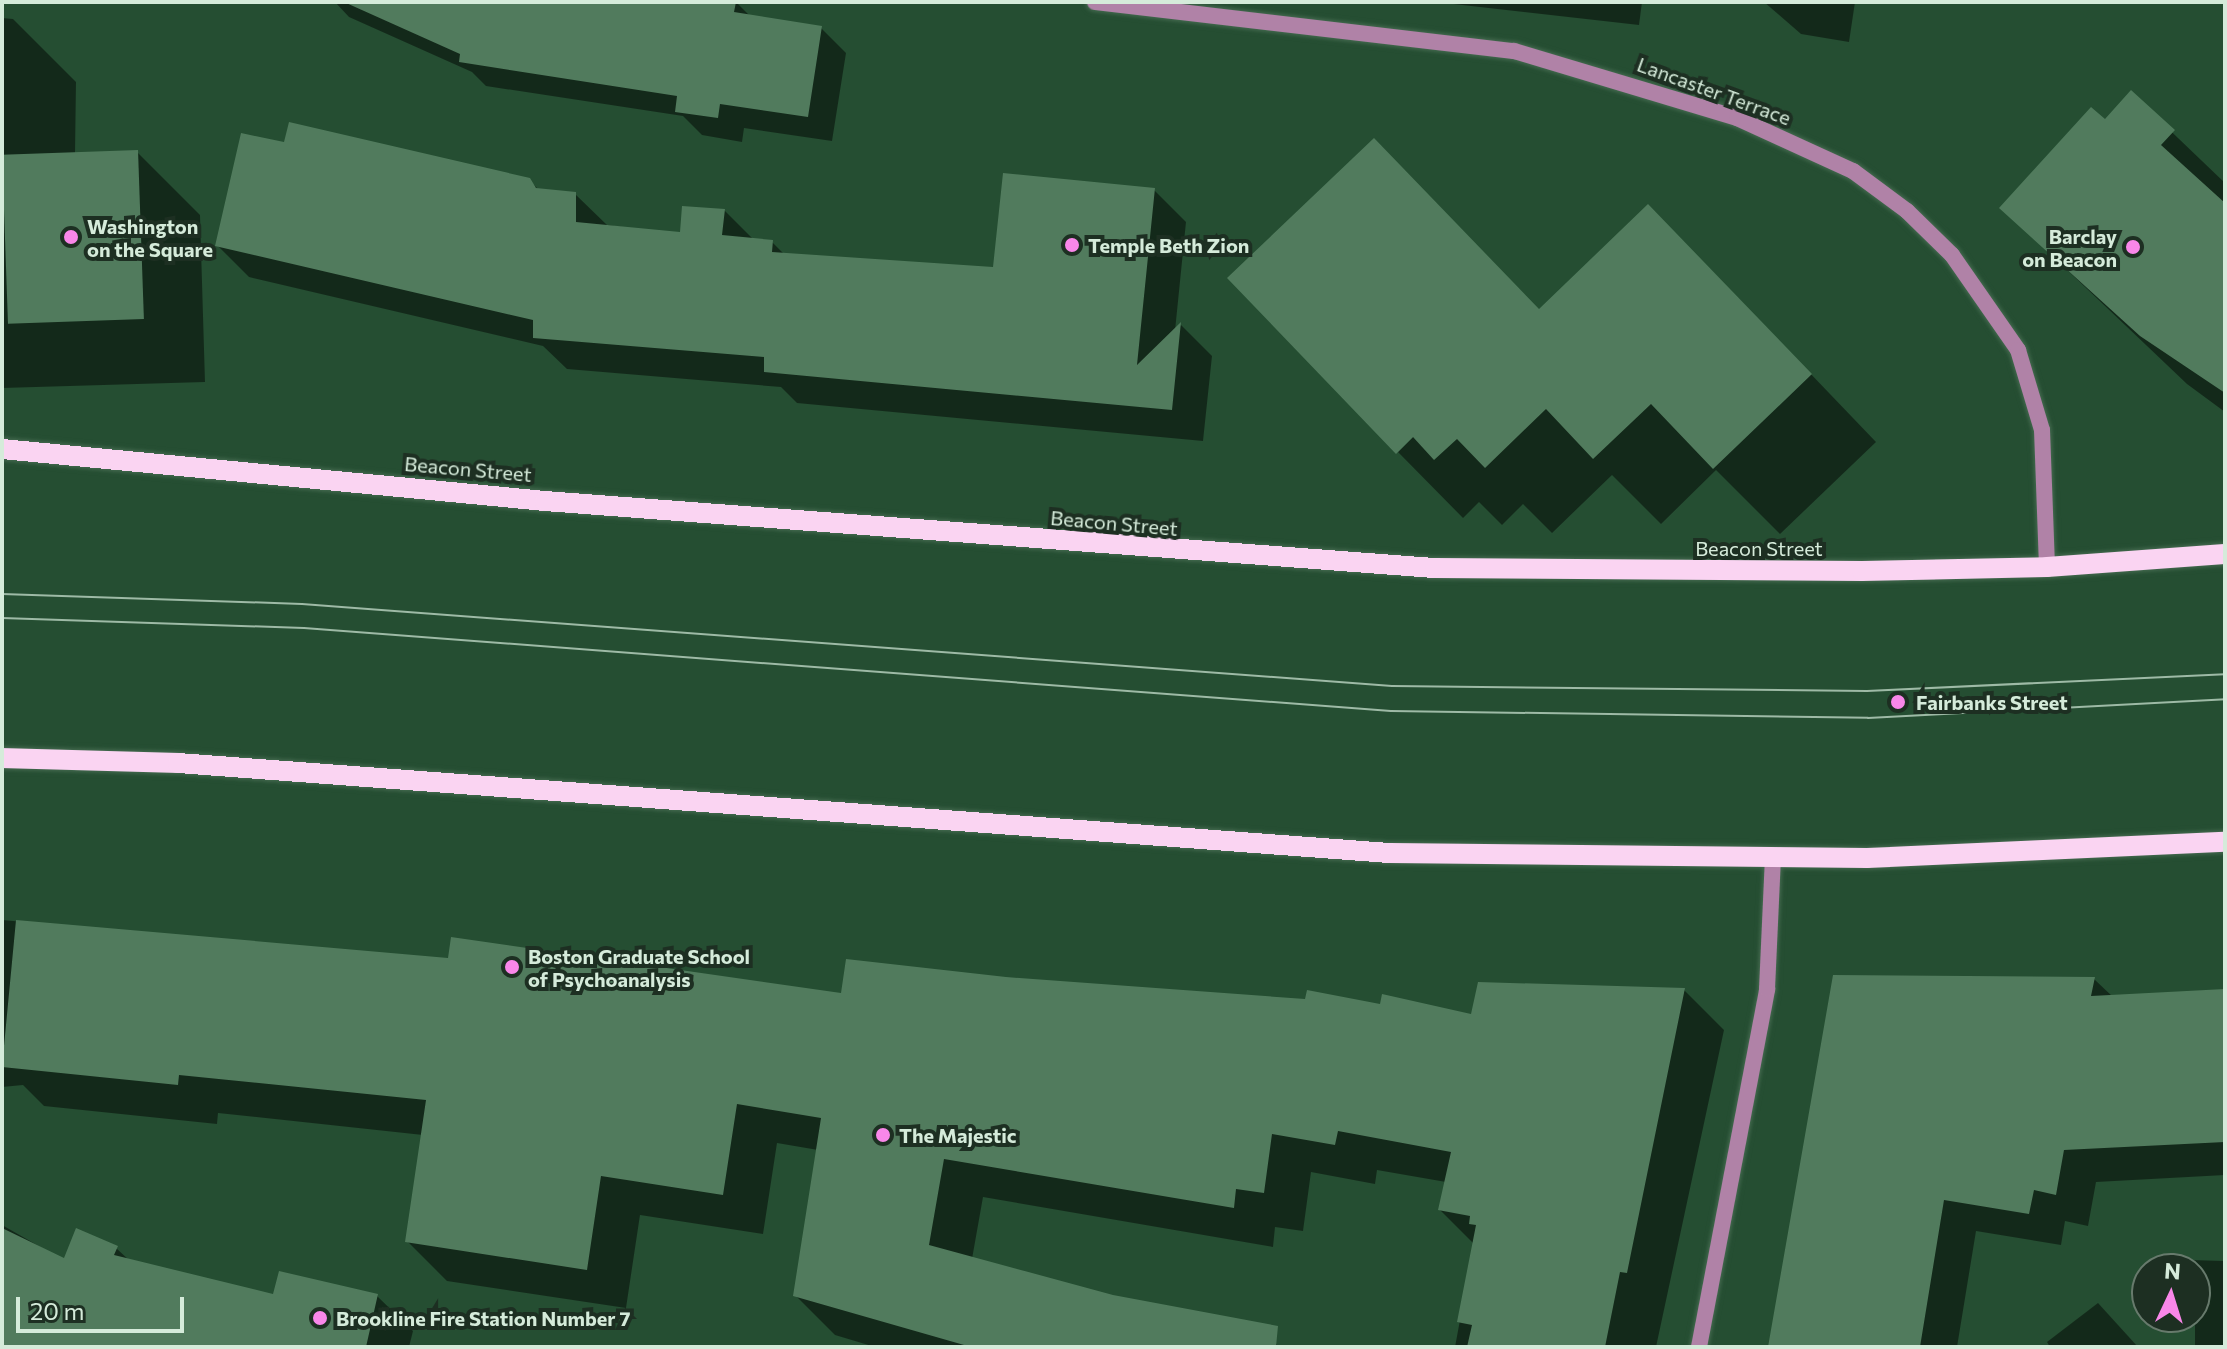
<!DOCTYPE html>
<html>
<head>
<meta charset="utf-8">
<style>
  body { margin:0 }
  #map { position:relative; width:2227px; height:1349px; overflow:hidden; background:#254e32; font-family:Commissioner,sans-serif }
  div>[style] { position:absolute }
  .shadow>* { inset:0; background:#0007 }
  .building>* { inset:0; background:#517b5d; transform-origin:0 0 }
  .roads { filter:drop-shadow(0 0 2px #456a50) drop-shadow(0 0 2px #456a50) }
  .street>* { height:16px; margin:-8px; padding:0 8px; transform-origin:8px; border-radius:8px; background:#b082a7 }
  .primary>* { height:20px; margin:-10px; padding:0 10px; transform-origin:10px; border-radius:10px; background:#fad4f2 }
  .tram>* { height:2px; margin:-1px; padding:0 1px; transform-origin:1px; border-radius:1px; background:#9ebaa6 }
  .dots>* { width:22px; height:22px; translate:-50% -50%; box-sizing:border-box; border:4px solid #1d2f22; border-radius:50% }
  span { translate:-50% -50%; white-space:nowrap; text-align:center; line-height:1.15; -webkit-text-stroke:8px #1d2f22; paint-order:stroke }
  .street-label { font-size:20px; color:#d5ebda }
  .poi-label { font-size:20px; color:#d5ebda; font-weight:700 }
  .left { translate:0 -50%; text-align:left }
  .right { translate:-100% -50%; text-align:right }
  .frame { position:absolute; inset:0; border:4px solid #d5ebda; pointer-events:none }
  .north { position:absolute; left:2131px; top:1253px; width:80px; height:80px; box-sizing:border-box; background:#1d2f22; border:2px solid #677a6c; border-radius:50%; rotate:4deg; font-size:22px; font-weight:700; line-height:32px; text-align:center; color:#d5ebda }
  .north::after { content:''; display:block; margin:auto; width:28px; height:36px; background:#f987e9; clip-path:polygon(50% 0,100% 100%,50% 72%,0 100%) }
  .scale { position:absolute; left:16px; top:1297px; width:168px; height:36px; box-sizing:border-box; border:4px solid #d5ebda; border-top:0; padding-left:10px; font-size:24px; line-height:28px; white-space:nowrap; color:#d5ebda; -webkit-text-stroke:6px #1d2f22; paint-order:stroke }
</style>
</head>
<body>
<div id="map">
  <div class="shadow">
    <i style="clip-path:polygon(335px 2px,736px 2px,751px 17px,821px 28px,846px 53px,832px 141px,744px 128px,742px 142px,702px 135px,683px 116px,486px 86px,472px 72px,349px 17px)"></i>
    <i style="clip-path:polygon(1436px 2px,1642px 2px,1639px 25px)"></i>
    <i style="clip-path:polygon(1764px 2px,1855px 2px,1849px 42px,1801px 34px)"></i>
    <i style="clip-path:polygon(2px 18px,13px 19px,76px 82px,75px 154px,137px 152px,200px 215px,205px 382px,2px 388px)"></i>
    <i style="clip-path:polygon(2131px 93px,2225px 183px,2225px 412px,2187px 384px,2002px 208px,2105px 122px)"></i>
    <i style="clip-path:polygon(286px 145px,529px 180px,539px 190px,575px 194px,607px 225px,681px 235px,724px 210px,754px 240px,772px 242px,785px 255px,995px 270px,1154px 190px,1186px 222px,1175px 331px,1181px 325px,1212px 356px,1203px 441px,797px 403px,781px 387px,567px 369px,543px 346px,249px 277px,217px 245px)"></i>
    <i style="clip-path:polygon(1714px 273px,1876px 442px,1780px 534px,1716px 470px,1661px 524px,1612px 475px,1552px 533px,1523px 504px,1502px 525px,1479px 502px,1463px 518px,1398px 452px,1540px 311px)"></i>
    <i style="clip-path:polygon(2px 920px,842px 995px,1006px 979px,1473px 1016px,1684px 990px,1724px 1030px,1656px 1347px,1455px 1347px,1474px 1244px,1440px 1210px,1446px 1182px,1377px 1170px,1375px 1184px,1311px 1172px,1303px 1231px,1275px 1227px,1273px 1247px,983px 1197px,972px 1259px,1113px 1297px,1256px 1324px,1279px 1347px,875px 1347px,835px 1335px,795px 1295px,818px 1150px,777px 1143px,763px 1234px,640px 1215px,626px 1308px,447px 1281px,407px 1241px,423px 1135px,218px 1113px,217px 1124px,44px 1106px,23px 1085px,2px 1087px)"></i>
    <i style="clip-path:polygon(2094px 979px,2113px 997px,2225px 991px,2225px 1175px,2096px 1182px,2088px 1226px,2065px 1221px,2061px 1245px,1976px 1231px,1957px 1347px,1770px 1347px)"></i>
    <i style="clip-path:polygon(2px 1225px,65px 1261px,116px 1248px,130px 1261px,275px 1296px,377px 1296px,413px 1331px,409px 1347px,2px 1347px)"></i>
    <i style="clip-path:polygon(2190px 1260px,2225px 1261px,2225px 1347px,2195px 1347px,2195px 1269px)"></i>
    <i style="clip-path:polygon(2098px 1303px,2138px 1347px,2050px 1347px,2047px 1342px)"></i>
  </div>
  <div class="building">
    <i style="clip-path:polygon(344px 2px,736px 2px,734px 12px,822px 26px,808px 117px,720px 104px,718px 118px,675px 112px,677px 96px,459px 62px,460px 54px)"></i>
    <i style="clip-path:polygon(2131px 90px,2175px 130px,2161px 145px,2225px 203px,2225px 393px,2140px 336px,1999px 208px,2091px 107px,2105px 119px)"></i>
    <i style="clip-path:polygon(289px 122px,530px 178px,536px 188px,576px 192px,576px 222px,680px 232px,682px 206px,725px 209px,722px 235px,773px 240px,772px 252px,993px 267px,1003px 173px,1155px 188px,1137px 365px,1181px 322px,1172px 410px,764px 372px,764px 357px,533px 338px,533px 320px,215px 246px,241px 133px,284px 142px)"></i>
    <i style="clip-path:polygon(1374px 138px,1539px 309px,1648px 204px,1812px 374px,1713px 469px,1651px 404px,1593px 459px,1546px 409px,1485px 468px,1457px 439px,1434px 460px,1413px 437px,1396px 454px,1227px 278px)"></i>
    <i style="left:138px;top:150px;width:169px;height:136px;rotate:88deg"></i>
    <i style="clip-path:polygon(16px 920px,448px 958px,451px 937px,841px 993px,846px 959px,1006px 977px,1305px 999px,1307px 990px,1380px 1004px,1382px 994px,1471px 1014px,1478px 982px,1685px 988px,1627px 1273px,1620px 1272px,1605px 1347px,1467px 1347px,1472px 1325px,1457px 1322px,1476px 1225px,1469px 1224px,1470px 1216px,1438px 1210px,1451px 1152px,1338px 1131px,1335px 1145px,1272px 1134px,1264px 1193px,1236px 1189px,1234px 1208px,944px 1159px,929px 1245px,1113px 1295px,1278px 1326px,1276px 1347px,971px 1347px,793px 1296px,821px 1118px,737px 1104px,723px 1195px,601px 1176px,587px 1270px,405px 1242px,426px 1100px,179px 1075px,178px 1085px,2px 1067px)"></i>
    <i style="clip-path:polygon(1833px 975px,2095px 977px,2091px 996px,2225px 989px,2225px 1142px,2064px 1150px,2056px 1195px,2034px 1190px,2029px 1214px,1944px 1200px,1920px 1347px,1768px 1347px)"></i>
    <i style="clip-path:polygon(2px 1228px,64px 1258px,76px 1228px,118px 1246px,114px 1255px,273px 1294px,279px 1271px,378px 1294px,366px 1347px,2px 1347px)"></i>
  </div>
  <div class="roads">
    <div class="street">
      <i style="left:1095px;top:2px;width:422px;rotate:6.7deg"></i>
      <i style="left:1514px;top:51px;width:233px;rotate:16.7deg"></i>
      <i style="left:1737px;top:118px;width:128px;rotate:24.6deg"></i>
      <i style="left:1853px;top:171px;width:67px;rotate:36.5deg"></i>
      <i style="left:1907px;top:211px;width:63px;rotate:44.4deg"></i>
      <i style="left:1952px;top:255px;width:116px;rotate:55.2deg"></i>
      <i style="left:2018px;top:350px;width:84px;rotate:73.3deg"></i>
      <i style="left:2042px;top:430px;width:137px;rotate:87.9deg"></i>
      <i style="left:1699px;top:1347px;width:364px;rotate:-79.2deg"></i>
      <i style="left:1767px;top:989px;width:130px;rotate:-87.4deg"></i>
    </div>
    <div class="primary">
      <i style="left:2px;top:449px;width:545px;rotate:5.47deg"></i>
      <i style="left:545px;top:501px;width:893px;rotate:4.31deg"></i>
      <i style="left:1435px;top:568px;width:427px;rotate:0.4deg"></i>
      <i style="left:1862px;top:571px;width:185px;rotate:-1.2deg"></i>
      <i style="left:2047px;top:567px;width:178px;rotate:-4.2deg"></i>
      <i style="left:2px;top:758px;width:176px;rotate:1.6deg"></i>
      <i style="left:178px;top:763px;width:1215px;rotate:4.25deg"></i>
      <i style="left:1390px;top:853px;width:477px;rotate:0.6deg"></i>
      <i style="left:1867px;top:858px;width:358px;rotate:-2.6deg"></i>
    </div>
  </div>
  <div class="tram">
    <i style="left:2px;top:594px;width:300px;rotate:1.9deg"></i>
    <i style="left:302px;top:604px;width:1093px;rotate:4.3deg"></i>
    <i style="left:1392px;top:686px;width:475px;rotate:0.6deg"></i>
    <i style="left:1867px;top:691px;width:358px;rotate:-2.7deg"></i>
    <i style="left:2px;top:618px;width:302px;rotate:1.9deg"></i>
    <i style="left:304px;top:628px;width:1090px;rotate:4.37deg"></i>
    <i style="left:1391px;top:711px;width:477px;rotate:0.8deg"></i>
    <i style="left:1868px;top:718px;width:358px;rotate:-3deg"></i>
  </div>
  <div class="dots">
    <i style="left:71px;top:237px;background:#f987e9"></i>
    <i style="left:1072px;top:245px;background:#f987e9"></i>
    <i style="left:2133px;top:247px;background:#f987e9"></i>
    <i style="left:1898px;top:702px;background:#f987e9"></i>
    <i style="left:512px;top:967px;background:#f987e9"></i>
    <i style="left:883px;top:1135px;background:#f987e9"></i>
    <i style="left:320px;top:1318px;background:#f987e9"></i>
  </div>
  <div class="street-label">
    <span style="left:1714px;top:91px;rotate:20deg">Lancaster Terrace</span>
    <span style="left:468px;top:469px;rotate:5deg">Beacon Street</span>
    <span style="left:1114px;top:523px;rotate:5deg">Beacon Street</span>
    <span style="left:1759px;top:548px">Beacon Street</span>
  </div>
  <div class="poi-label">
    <span class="left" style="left:87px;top:238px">Washington<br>on the Square</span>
    <span class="right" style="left:2117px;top:248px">Barclay<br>on Beacon</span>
    <span class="left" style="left:1088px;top:245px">Temple Beth Zion</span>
    <span class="left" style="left:1916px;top:702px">Fairbanks Street</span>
    <span class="left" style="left:528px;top:968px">Boston Graduate School<br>of Psychoanalysis</span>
    <span class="left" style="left:899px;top:1135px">The Majestic</span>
    <span class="left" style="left:336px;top:1318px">Brookline Fire Station Number 7</span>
  </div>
  <div class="frame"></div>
  <div class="north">N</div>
  <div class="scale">20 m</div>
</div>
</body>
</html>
